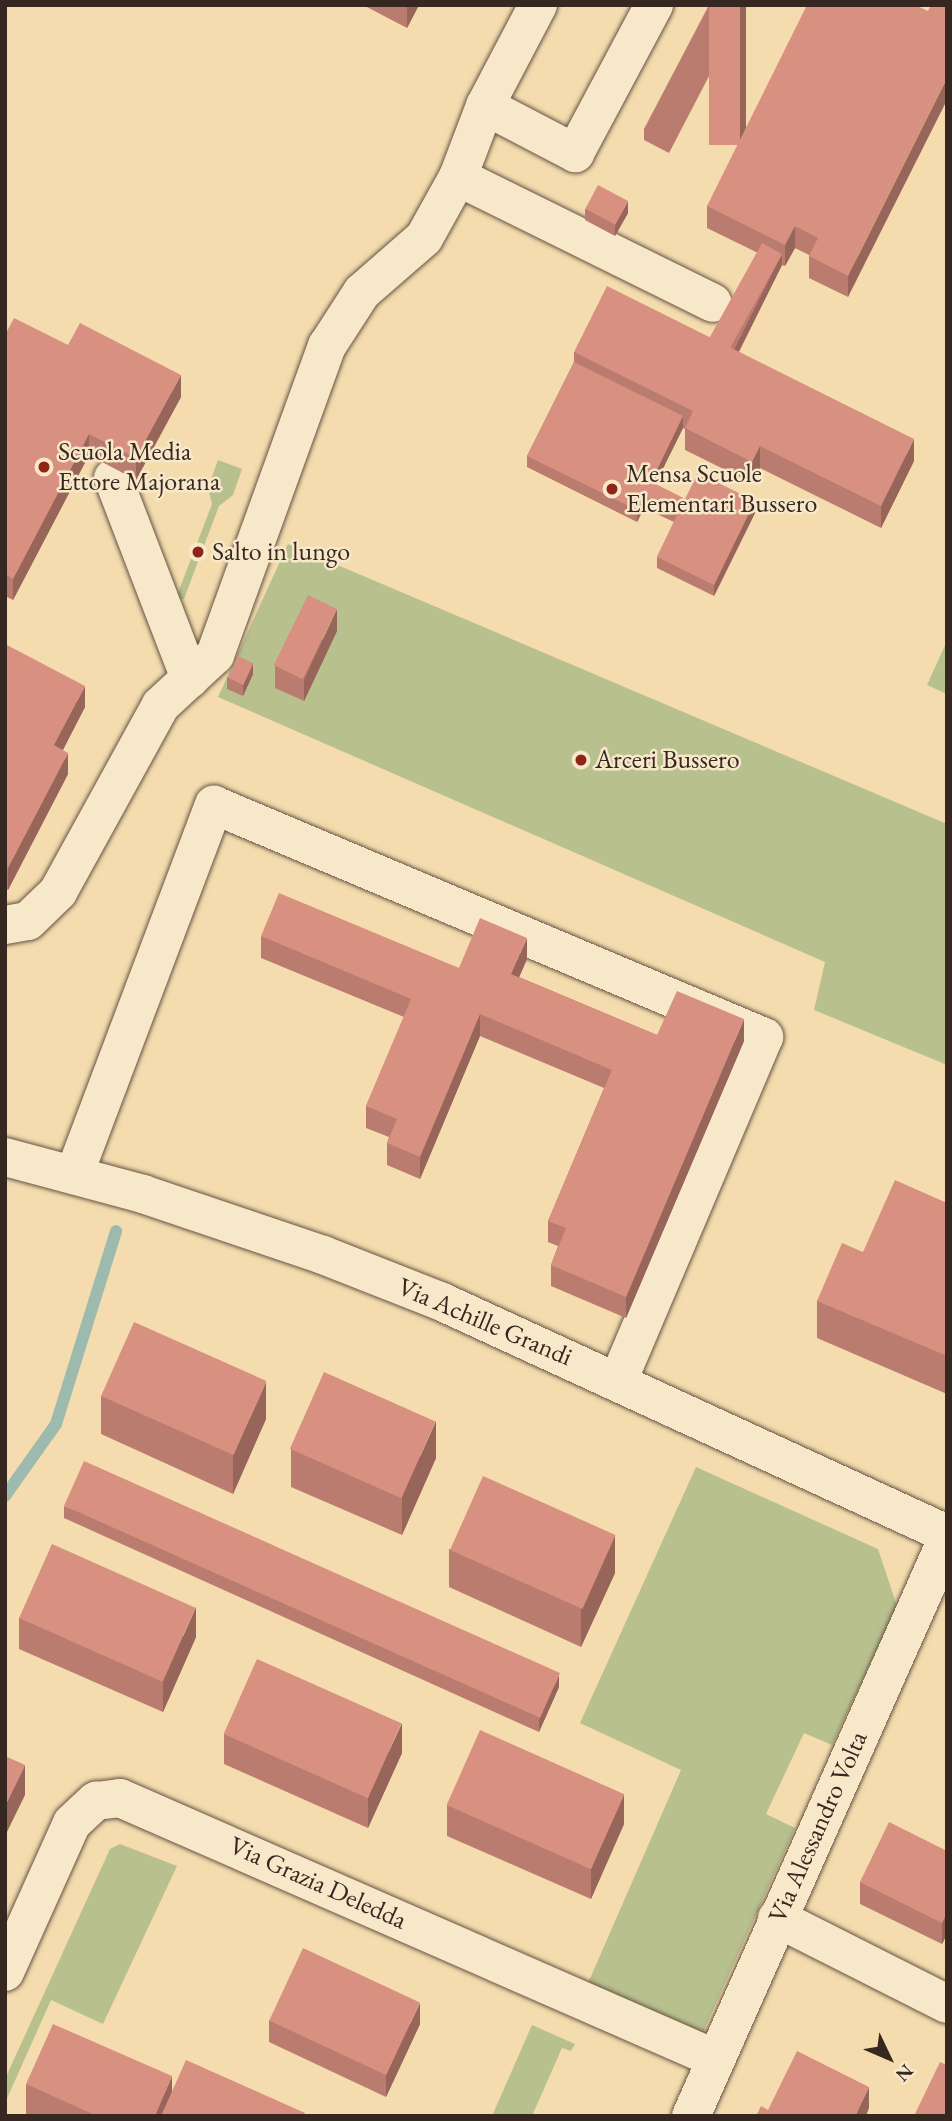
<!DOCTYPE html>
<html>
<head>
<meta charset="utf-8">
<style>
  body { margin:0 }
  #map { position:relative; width:952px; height:2121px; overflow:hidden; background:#f4dcae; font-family:"EB Garamond",serif }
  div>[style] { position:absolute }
  .green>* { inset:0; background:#b8c18d }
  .stream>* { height:12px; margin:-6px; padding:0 6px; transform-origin:6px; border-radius:6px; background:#9cbbae }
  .roads { filter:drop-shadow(0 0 2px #665444) drop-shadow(0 0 2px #665444) }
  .minor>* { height:38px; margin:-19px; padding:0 19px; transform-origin:19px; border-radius:19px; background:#f8e8ca }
  .wall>* { inset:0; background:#ba7c6f }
  .shaded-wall>* { inset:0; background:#97655a; transform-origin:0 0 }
  .building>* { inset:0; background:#d89081; transform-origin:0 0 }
  .dots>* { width:19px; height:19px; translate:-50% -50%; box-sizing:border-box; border:4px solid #f8e8ca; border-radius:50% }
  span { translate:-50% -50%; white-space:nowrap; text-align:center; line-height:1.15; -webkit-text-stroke:5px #f8e8ca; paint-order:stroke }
  .poi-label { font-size:26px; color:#372721 }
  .left { translate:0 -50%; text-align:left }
  .street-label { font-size:26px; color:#372721 }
  .frame { position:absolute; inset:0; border:7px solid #372721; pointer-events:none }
  .north { position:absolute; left:854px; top:2023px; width:70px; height:70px; -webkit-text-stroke:5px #f8e8ca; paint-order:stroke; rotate:134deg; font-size:19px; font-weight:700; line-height:28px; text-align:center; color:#372721 }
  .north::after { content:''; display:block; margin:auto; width:24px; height:32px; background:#372721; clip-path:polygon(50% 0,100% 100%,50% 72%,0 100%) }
</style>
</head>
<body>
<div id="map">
  <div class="green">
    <i style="clip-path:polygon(218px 460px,242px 469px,233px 495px,219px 506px,184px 599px,176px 598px,212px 504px,208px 488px)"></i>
    <i style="clip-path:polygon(288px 544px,947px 824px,947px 1065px,814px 1010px,825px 962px,218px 697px)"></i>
    <i style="clip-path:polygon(947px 641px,947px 694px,927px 685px)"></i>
    <i style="clip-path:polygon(696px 1467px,878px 1549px,897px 1606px,832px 1745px,804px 1733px,766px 1814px,795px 1828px,700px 2039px,585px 1990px,681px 1770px,580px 1723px)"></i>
    <i style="clip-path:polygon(120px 1844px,177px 1866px,103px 2024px,51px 2000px,5px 2103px,5px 2079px,110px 1849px)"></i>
    <i style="clip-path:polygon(532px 2025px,575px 2044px,571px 2051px,562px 2048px,532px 2116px,492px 2116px)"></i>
  </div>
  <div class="stream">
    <i style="left:5px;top:1496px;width:88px;rotate:-54.7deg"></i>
    <i style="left:56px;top:1424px;width:202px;rotate:-72.7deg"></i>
  </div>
  <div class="roads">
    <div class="minor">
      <i style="left:538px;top:5px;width:114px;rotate:117.7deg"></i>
      <i style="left:485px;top:106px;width:102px;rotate:27.6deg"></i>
      <i style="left:575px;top:153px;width:168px;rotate:-61.9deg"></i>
      <i style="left:458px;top:177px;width:284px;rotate:26.3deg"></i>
      <i style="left:113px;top:478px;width:215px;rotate:69deg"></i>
      <i style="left:5px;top:925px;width:23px;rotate:-10deg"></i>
      <i style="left:28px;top:921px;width:42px;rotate:-44deg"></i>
      <i style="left:58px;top:892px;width:213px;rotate:-61.2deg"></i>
      <i style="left:161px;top:705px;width:74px;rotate:-42.8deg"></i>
      <i style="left:215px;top:655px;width:329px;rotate:-70.1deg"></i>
      <i style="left:327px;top:346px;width:64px;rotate:-57.1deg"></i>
      <i style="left:362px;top:292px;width:82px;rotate:-41.1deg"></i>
      <i style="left:424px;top:238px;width:70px;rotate:-60.9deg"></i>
      <i style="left:458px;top:177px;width:76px;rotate:-69.2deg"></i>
      <i style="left:5px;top:1157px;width:143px;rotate:15deg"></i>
      <i style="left:143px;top:1194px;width:190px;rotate:18.7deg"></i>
      <i style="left:323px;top:1255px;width:126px;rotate:21.5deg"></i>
      <i style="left:440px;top:1301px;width:558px;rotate:24.68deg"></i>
      <i style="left:74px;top:1175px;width:396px;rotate:-69.3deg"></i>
      <i style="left:214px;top:805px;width:597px;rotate:22.87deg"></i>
      <i style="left:764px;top:1037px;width:374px;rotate:113deg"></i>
      <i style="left:777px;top:1918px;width:191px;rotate:26.8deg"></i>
      <i style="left:5px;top:1972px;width:163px;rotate:-65.8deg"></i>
      <i style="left:72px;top:1823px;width:33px;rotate:-43deg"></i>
      <i style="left:96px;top:1801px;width:24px;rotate:-7deg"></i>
      <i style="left:120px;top:1798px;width:651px;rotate:23.65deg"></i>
      <i style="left:691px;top:2116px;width:631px;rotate:-66.07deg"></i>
    </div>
  </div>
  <div class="wall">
    <i style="clip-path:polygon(363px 5px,419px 5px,407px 28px)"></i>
    <i style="clip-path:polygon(709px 5px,746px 5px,669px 153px,644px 140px,644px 129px)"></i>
    <i style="clip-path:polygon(915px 5px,848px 297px,809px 278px,809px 255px,795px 248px,785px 266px,782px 265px,739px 352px,914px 461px,881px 528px,760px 468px,752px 483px,685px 450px,685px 429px,683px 428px,655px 484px,685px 499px,755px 513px,714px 596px,657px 568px,657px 557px,674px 522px,644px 508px,637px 522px,527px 467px,527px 456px,574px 362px,574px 352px,714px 340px,758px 253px,707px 228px,707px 206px)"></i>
    <i style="clip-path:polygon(585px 209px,628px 213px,615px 236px,585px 220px)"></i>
    <i style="clip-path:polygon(5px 335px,181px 397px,136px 480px,89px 455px,13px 600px,5px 596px)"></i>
    <i style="clip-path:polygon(337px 631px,304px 701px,275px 688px,275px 666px)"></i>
    <i style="clip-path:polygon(5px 644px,85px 707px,63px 750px,68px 774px,8px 890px,5px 888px)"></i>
    <i style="clip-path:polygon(253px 674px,243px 696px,227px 689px,227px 677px)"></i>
    <i style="clip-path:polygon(261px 936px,459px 968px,527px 959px,519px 977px,657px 1035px,744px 1041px,626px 1318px,551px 1286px,551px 1265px,558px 1246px,548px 1242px,548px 1221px,604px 1088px,480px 1036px,420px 1179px,387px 1165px,387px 1143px,389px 1137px,366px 1128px,366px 1106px,404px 1017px,261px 958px)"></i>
    <i style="clip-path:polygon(947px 1203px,947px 1394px,817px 1338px,817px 1301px,863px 1252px)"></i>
    <i style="clip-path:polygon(101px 1396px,266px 1419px,233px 1494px,101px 1434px)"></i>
    <i style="clip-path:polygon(291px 1449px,436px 1458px,402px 1535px,291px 1487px)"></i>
    <i style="clip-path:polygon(64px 1506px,559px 1687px,539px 1732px,64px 1518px)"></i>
    <i style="clip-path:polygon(449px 1549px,615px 1573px,581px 1647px,449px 1587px)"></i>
    <i style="clip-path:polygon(19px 1618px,196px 1637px,163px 1712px,19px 1649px)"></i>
    <i style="clip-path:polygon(224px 1734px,402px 1753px,368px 1828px,224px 1764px)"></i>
    <i style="clip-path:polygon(447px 1805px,624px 1824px,591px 1899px,447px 1836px)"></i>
    <i style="clip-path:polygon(947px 1851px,947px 1934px,942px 1944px,860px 1904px,860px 1882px)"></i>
    <i style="clip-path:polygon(269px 2020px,420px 2024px,386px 2097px,269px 2042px)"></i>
    <i style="clip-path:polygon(26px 2084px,172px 2092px,305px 2116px,28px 2116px,26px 2115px)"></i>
  </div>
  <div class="shaded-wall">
    <i style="clip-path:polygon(407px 5px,419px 5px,407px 28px)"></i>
    <i style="left:740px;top:5px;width:6px;height:154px"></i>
    <i style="clip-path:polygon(947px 78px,947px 100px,848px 297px,848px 276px)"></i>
    <i style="clip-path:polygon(628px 201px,628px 213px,615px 236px,615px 225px)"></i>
    <i style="clip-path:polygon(795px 226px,795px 248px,785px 266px,785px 245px)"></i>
    <i style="clip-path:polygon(782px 254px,782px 265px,730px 369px,730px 358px)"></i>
    <i style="clip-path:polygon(181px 375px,181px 397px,136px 480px,136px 458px)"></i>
    <i style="clip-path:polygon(683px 416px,683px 428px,651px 493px,651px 482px)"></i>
    <i style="clip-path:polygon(89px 434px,89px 455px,13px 600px,13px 579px)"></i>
    <i style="clip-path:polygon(914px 439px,914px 461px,881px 528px,881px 506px)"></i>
    <i style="clip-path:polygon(760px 446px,760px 468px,752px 483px,752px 462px)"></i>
    <i style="clip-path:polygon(644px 496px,644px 508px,637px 522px,637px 510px)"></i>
    <i style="clip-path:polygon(755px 501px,755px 513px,714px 596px,714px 585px)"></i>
    <i style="clip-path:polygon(337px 609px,337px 631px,304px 701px,304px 680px)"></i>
    <i style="clip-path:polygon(253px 663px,253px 674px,243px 696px,243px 685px)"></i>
    <i style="clip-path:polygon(85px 686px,85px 707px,54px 767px,54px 745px)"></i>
    <i style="clip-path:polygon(68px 753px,68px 774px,8px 890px,8px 868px)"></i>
    <i style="clip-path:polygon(527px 938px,527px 959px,511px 996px,511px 974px)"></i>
    <i style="clip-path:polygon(480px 1014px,480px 1036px,420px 1179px,420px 1157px)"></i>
    <i style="clip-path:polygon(744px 1019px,744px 1041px,626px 1318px,626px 1297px)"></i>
    <i style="clip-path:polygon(266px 1382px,266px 1419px,233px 1494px,233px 1456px)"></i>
    <i style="clip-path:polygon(436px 1421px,436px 1458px,402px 1535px,402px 1497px)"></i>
    <i style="clip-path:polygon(615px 1535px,615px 1573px,581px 1647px,581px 1609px)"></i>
    <i style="clip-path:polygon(196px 1607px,196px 1637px,163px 1712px,163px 1682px)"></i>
    <i style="clip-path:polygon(559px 1675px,559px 1687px,539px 1732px,539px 1720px)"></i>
    <i style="clip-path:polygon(402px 1723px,402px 1753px,368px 1828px,368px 1797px)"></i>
    <i style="clip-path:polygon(25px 1765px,25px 1795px,5px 1836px,5px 1806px)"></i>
    <i style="clip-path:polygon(624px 1794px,624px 1824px,591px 1899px,591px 1869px)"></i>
    <i style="clip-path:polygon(947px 1913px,947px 1934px,942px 1944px,942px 1923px)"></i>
    <i style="clip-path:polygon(420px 2003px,420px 2024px,386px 2097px,386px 2075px)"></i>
    <i style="clip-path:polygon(172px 2076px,172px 2107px,168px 2116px,155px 2116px)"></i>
    <i style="clip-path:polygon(869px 2087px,869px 2108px,866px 2116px,855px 2116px)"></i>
  </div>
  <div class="building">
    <i style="left:709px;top:5px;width:31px;height:140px"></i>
    <i style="clip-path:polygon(807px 5px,915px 5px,928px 11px,931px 5px,947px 5px,947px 78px,848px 276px,809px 256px,818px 238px,795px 226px,785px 245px,707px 206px)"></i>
    <i style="left:598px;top:185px;width:34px;height:27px;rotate:28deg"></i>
    <i style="left:762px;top:243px;width:23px;height:108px;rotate:29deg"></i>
    <i style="clip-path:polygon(607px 286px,914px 439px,881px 506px,760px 446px,752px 462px,685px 428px,693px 411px,574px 352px)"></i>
    <i style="clip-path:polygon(14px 318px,68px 345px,80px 323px,181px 375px,136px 458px,89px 434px,13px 579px,5px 574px,5px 335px)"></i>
    <i style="clip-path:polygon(574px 362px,683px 416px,651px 482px,685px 499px,698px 473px,755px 501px,714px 585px,657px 557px,678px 513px,644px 496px,637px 510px,527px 456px)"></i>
    <i style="left:308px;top:595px;width:32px;height:78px;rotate:26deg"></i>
    <i style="clip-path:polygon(5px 644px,85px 686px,54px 745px,68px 753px,8px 868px,5px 867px)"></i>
    <i style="left:238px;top:656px;width:17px;height:24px;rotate:25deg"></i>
    <i style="clip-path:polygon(279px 893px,459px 968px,480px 918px,527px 938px,511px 974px,657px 1035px,677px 991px,744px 1019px,626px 1297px,551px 1265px,566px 1228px,548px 1221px,612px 1070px,480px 1014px,420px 1157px,387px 1143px,397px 1119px,366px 1106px,411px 999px,261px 936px)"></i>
    <i style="clip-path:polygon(895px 1180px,947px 1203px,947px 1356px,817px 1301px,842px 1243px,863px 1252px)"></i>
    <i style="left:134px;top:1322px;width:145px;height:81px;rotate:24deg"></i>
    <i style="left:324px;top:1372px;width:122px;height:84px;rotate:24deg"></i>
    <i style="left:84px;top:1461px;width:521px;height:49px;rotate:24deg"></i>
    <i style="left:483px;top:1476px;width:145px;height:81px;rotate:24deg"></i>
    <i style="left:52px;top:1544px;width:157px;height:81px;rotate:24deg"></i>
    <i style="left:257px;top:1659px;width:158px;height:82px;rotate:24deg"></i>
    <i style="left:480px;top:1730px;width:158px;height:82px;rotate:24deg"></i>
    <i style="clip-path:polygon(5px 1756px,25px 1765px,5px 1806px)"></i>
    <i style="clip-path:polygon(889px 1822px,947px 1851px,947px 1913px,942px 1923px,860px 1882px)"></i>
    <i style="left:303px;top:1948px;width:129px;height:80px;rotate:25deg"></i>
    <i style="clip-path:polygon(53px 2024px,172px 2076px,155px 2116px,97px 2116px,26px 2084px)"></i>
    <i style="clip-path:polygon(797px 2051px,869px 2087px,855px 2116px,756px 2116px,761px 2106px,768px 2110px)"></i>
    <i style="clip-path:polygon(186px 2060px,305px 2113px,304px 2116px,161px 2116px)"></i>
    <i style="clip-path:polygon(940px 2062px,947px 2065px,947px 2116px,914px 2116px)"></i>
  </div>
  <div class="dots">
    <i style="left:44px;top:467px;background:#8f2418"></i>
    <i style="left:612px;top:489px;background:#8f2418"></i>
    <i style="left:198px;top:552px;background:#8f2418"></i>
    <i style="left:581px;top:760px;background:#8f2418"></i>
  </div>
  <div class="poi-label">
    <span class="left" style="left:58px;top:467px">Scuola Media<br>Ettore Majorana</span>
    <span class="left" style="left:626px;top:489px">Mensa Scuole<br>Elementari Bussero</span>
    <span class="left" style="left:212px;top:552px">Salto in lungo</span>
    <span class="left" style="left:595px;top:760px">Arceri Bussero</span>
  </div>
  <div class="street-label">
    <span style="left:485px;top:1322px;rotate:23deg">Via Achille Grandi</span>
    <span style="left:818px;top:1827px;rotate:-66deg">Via Alessandro Volta</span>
    <span style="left:318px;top:1883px;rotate:24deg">Via Grazia Deledda</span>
  </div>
  <div class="frame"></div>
  <div class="north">N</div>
</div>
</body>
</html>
